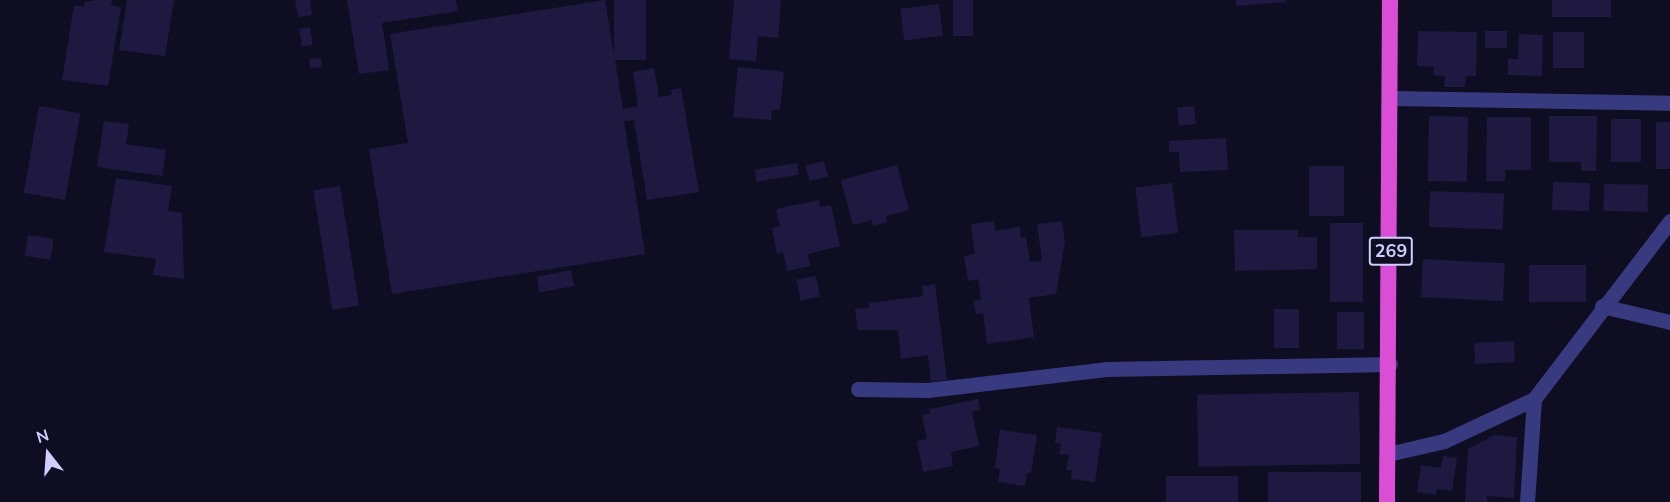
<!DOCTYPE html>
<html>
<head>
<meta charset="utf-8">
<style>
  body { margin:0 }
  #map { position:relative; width:1670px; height:502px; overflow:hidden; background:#0f0d21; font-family:"Nunito Sans",sans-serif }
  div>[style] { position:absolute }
  .building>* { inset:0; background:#1f1942; transform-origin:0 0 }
  .minor>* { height:15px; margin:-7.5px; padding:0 7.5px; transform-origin:7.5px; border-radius:7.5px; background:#383a80 }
  .trunk>* { height:16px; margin:-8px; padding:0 8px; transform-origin:8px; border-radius:8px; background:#da4ed5 }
  span { translate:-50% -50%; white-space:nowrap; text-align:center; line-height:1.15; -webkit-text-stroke:5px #0f0d21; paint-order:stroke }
  .shield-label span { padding:2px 4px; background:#0f0d21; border:2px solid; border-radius:4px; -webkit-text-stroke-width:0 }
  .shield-label { font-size:18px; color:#d0cdff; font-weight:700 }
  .north { position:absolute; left:18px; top:424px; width:60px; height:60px; -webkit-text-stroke:4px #0f0d21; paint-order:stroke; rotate:343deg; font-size:16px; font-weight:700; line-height:24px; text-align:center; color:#d0cdff }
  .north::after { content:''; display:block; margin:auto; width:21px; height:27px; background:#d0cdff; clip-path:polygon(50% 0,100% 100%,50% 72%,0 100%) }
</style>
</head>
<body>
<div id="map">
  <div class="building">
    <i style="clip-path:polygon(97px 0,112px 0,111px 5px,121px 7px,108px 86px,62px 80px,74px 5px,84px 7px,85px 2px)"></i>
    <i style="clip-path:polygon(127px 0,174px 0,165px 56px,119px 50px)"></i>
    <i style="clip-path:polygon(295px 0,310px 0,312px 15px,298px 17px)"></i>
    <i style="clip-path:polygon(347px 0,456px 0,458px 11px,382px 23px,389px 70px,359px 74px)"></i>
    <i style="clip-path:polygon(605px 0,623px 109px,638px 106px,633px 72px,654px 68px,659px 97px,672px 95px,671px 90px,681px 88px,699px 192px,647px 200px,634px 120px,624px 121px,645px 254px,392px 294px,369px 149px,408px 143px,390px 34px)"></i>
    <i style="left:614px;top:0;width:32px;height:60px"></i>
    <i style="clip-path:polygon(734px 0,781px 0,778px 38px,758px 36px,756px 61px,729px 59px)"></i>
    <i style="left:953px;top:0;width:20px;height:36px"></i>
    <i style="clip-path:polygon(1236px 0,1285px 0,1285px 2px,1236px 6px)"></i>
    <i style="left:1552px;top:0;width:59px;height:17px"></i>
    <i style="left:939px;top:4px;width:32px;height:39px;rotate:83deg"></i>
    <i style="left:310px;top:27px;width:18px;height:11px;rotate:81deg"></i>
    <i style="clip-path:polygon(1418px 31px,1477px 32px,1476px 76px,1466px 76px,1465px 87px,1444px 87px,1445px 76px,1434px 75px,1434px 67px,1417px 66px)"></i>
    <i style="left:1485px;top:31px;width:22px;height:17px"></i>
    <i style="left:1553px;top:32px;width:31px;height:36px"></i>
    <i style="clip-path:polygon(1519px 34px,1543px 35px,1542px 76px,1508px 75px,1508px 59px,1518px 59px)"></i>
    <i style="left:321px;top:58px;width:9px;height:12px;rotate:84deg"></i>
    <i style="clip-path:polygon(738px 67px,784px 72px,780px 110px,772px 110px,771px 120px,733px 117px)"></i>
    <i style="left:39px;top:106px;width:42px;height:88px;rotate:10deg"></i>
    <i style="left:1194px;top:106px;width:18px;height:17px;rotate:84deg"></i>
    <i style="left:1429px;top:116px;width:39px;height:65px;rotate:1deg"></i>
    <i style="clip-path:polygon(1549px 116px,1597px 116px,1596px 171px,1581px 171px,1581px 162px,1549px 162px)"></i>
    <i style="clip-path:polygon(1487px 117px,1531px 117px,1531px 170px,1505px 170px,1505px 181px,1486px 181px)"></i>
    <i style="left:1611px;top:119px;width:30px;height:43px"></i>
    <i style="clip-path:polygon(104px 121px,129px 124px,126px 144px,166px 150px,162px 176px,97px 167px)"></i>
    <i style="left:1656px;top:122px;width:14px;height:47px"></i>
    <i style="clip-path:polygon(1226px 138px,1228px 170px,1180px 172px,1179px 152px,1169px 152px,1169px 141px)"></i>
    <i style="left:824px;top:161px;width:16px;height:19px;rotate:76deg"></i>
    <i style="left:797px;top:163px;width:12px;height:43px;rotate:81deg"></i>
    <i style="clip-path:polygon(897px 165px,909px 210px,886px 216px,887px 222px,873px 226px,872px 220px,853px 225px,841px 180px)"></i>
    <i style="left:1344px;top:166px;width:50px;height:35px;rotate:90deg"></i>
    <i style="clip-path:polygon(116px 178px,172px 186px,168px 211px,182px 213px,184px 279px,153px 275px,156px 259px,104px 252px)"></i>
    <i style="left:1553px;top:182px;width:37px;height:28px;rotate:2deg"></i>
    <i style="left:1172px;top:183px;width:50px;height:37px;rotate:83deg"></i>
    <i style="left:1604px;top:184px;width:44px;height:27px;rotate:1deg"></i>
    <i style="left:340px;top:186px;width:121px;height:27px;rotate:81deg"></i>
    <i style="left:1430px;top:191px;width:74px;height:36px;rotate:2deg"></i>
    <i style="clip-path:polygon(819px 200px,820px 207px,831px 205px,840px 246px,808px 254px,810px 266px,787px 271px,783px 252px,777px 254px,772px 228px,780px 226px,776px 209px)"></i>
    <i style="clip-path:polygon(994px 221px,995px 231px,1020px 227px,1021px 238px,1026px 237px,1030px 262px,1042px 260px,1037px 224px,1062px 221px,1065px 242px,1056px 294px,1029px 298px,1034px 337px,987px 344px,983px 313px,976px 314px,973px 301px,981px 300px,978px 279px,968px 281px,964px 256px,975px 254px,971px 224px)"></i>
    <i style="left:1330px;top:223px;width:33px;height:79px"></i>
    <i style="clip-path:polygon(1234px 230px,1298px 230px,1298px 237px,1317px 237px,1317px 269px,1235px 271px)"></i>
    <i style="left:28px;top:235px;width:26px;height:21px;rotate:9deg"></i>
    <i style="left:1423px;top:259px;width:82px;height:38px;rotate:3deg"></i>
    <i style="left:1529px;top:265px;width:57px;height:37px"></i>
    <i style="left:571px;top:270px;width:16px;height:35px;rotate:79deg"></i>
    <i style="left:816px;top:276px;width:21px;height:20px;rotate:79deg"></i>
    <i style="clip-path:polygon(935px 284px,947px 380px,931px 382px,928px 355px,901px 359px,898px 330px,858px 330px,855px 309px,869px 308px,869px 303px,923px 296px,922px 286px)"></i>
    <i style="left:1299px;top:309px;width:39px;height:25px;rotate:90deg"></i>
    <i style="left:1337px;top:312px;width:27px;height:37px"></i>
    <i style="left:1514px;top:341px;width:21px;height:40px;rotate:87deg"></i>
    <i style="left:1359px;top:392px;width:72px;height:162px;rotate:89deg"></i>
    <i style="clip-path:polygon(978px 399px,980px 410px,972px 412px,979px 446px,951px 452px,953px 466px,923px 472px,917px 441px,927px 439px,922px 415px,930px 413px,930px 409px)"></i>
    <i style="clip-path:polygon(1057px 427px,1102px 433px,1095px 482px,1071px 479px,1072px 470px,1066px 470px,1069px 455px,1059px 454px,1061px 444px,1055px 443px)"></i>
    <i style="clip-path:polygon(1000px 430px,1037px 435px,1031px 473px,1027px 473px,1025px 486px,998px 482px,1000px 469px,995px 468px)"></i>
    <i style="clip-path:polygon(1494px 435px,1517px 437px,1514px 498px,1487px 496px,1487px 502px,1465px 502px,1468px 449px)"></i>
    <i style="clip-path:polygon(1443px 456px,1457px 458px,1452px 491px,1437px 489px,1436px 495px,1417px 492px,1421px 465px,1441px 468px)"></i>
    <i style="left:1361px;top:472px;width:30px;height:93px;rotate:90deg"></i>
    <i style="left:1238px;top:476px;width:26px;height:72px;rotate:90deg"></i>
  </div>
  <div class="minor">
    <i style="left:1391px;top:98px;width:279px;rotate:1deg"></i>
    <i style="left:1602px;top:306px;width:70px;rotate:13.2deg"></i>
    <i style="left:858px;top:389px;width:70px;rotate:0.8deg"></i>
    <i style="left:928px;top:390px;width:179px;rotate:-6.7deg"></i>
    <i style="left:1106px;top:369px;width:284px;rotate:-1deg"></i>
    <i style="left:1388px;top:454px;width:57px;rotate:-13.1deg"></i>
    <i style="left:1444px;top:441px;width:99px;rotate:-25deg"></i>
    <i style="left:1534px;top:399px;width:224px;rotate:-52.6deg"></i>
    <i style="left:1527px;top:502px;width:103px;rotate:-86.1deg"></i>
  </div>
  <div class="trunk">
    <i style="left:1387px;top:502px;width:502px;rotate:-89.66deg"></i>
  </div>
  <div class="shield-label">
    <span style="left:1391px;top:251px">269</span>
  </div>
  <div class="north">N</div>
</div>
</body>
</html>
